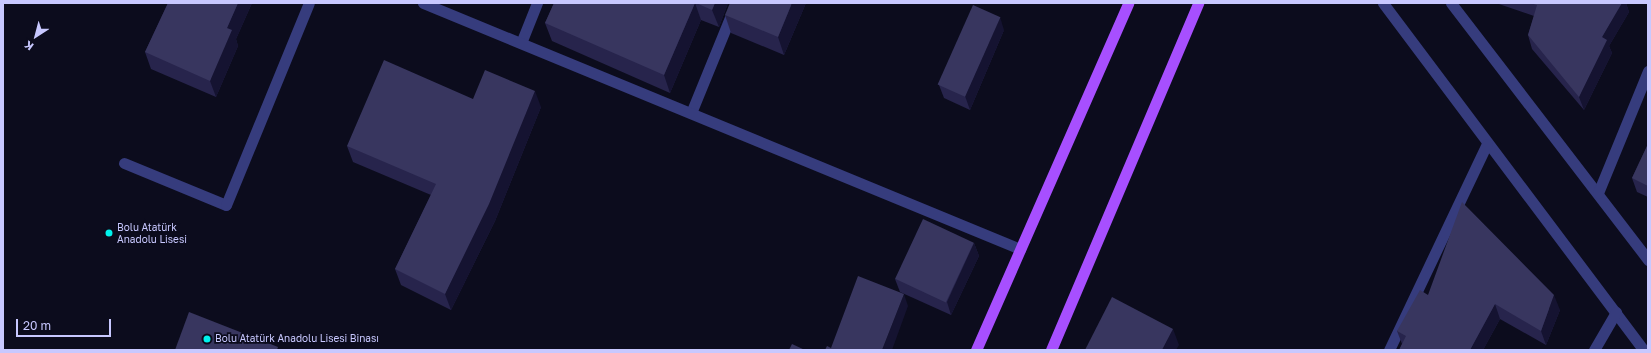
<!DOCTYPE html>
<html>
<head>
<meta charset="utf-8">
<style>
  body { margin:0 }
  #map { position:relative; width:1651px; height:353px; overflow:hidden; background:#0c0c1d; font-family:"Golos Text",sans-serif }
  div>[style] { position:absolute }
  .service>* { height:11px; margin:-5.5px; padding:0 5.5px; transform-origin:5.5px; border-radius:5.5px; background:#363c7d }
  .minor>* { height:11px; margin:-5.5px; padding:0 5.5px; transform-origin:5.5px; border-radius:5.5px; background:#363c7d }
  .primary>* { height:11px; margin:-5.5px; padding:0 5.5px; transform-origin:5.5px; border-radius:5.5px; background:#a74fff }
  .wall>* { inset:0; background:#27244c }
  .shaded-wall>* { inset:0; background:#151331 }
  .building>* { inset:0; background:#38365f; transform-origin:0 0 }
  .dots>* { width:11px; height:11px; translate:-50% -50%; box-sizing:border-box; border:2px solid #0c0c1d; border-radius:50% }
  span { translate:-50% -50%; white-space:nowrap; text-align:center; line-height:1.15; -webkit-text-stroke:3.5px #0c0c1d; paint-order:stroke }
  .poi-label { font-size:10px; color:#c8c8ff }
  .left { translate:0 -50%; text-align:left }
  .frame { position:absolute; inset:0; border:4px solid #c8c8ff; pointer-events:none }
  .north { position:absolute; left:16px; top:16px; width:40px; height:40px; -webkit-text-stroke:3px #0c0c1d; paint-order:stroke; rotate:216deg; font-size:11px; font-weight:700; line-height:16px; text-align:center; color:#c8c8ff }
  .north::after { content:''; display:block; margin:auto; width:14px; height:18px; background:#c8c8ff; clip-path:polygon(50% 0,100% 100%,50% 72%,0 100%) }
  .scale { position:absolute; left:16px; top:319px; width:95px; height:18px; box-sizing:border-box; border:2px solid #c8c8ff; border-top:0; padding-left:5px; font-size:12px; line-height:14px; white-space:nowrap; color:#c8c8ff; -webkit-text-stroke:3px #0c0c1d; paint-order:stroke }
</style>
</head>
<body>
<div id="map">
  <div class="service">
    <i style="left:521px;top:43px;width:43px;rotate:-68.2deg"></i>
    <i style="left:691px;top:113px;width:119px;rotate:-67.8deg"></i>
    <i style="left:124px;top:163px;width:110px;rotate:22.4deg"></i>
    <i style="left:226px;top:205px;width:218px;rotate:-67.7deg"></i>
  </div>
  <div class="minor">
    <i style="left:423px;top:3px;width:646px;rotate:22.39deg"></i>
    <i style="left:1383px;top:3px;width:434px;rotate:53.1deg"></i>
    <i style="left:1451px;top:3px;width:324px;rotate:52.5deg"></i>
    <i style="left:1598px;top:193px;width:132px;rotate:-67.7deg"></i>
    <i style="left:1389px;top:350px;width:228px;rotate:-64.6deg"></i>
    <i style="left:1594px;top:350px;width:44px;rotate:-59.9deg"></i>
  </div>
  <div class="primary">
    <i style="left:976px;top:350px;width:379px;rotate:-66.3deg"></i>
    <i style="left:1051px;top:350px;width:377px;rotate:-67deg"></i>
  </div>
  <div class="wall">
    <i style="clip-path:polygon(168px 3px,252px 3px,236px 39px,238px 46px,216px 97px,151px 69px,145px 52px)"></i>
    <i style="clip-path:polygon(554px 3px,728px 3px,719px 27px,701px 20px,670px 93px,552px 41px,545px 23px)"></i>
    <i style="clip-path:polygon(806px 3px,784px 55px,731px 33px,725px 15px)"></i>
    <i style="clip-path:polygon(1496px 3px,1626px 3px,1629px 12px,1609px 46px,1612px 53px,1584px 110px,1532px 49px,1528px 35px,1534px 16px)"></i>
    <i style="clip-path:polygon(1004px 30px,970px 110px,944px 98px,939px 85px)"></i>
    <i style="clip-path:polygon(473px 99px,541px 107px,495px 221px,451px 310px,401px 285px,395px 269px,431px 195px,353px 162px,347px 146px)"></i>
    <i style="clip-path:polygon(1648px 144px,1648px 197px,1637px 192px,1632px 178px)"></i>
    <i style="clip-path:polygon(974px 243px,979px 256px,951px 315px,900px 292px,895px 279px)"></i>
    <i style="clip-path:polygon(1428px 295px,1560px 310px,1546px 345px,1500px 319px,1483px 350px,1399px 350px,1402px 344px,1397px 331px)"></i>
  </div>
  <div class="shaded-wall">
    <i style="clip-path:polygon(238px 3px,252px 3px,236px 39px,238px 46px,216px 97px,210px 81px,227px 28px)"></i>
    <i style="clip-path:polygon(695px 3px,701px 20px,670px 93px,664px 75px)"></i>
    <i style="clip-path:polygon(715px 3px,728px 3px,719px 27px,712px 10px)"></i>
    <i style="clip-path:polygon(792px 3px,806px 3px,784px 55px,778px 37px)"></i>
    <i style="clip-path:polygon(1621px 3px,1626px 3px,1629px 12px,1609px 46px,1612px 53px,1584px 110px,1579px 97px,1602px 37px)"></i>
    <i style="clip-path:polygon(1000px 17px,1004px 30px,970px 110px,965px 96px)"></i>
    <i style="clip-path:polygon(535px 91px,541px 107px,495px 221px,451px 310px,445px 294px)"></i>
    <i style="clip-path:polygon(974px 243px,979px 256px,951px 315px,947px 302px)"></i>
    <i style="clip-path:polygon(904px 294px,908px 306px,892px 350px,882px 350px)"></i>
    <i style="clip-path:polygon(1554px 295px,1560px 310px,1546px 345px,1541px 331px)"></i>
    <i style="clip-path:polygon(1495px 304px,1500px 319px,1483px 350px,1470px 350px)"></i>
    <i style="clip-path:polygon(1173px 329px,1179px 345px,1176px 350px,1162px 350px)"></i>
  </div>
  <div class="building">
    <i style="clip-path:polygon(168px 3px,238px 3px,227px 28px,232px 30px,210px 81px,145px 52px)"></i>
    <i style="clip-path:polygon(554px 3px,695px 3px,664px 75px,545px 23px)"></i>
    <i style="clip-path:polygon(696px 3px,715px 3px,712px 10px)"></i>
    <i style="clip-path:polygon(730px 3px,792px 3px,778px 37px,725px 15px)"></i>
    <i style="clip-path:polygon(1530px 3px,1622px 3px,1602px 37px,1607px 40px,1579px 97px,1528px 35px,1537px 5px)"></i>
    <i style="left:973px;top:5px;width:30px;height:87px;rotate:24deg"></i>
    <i style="clip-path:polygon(384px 60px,473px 99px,485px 70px,535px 91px,489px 204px,445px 294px,395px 269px,436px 184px,347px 146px)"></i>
    <i style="clip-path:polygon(1648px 144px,1648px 186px,1632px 178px)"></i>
    <i style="clip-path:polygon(1462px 202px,1554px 295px,1541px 331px,1495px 304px,1470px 350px,1399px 350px,1406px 336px,1397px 331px,1420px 290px,1428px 295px)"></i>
    <i style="left:923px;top:219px;width:56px;height:66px;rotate:25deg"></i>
    <i style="clip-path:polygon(858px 276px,904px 294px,882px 350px,825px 350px,827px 346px,831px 348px)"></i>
    <i style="clip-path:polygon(1112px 297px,1173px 329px,1162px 350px,1085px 350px)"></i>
    <i style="clip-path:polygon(189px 312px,278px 347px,277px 350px,175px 350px)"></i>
    <i style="clip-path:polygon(792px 344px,805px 350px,789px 350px)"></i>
  </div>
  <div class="dots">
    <i style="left:109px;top:233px;background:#00f3ed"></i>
    <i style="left:207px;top:339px;background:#00f3ed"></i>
  </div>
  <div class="poi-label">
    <span class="left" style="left:117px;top:233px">Bolu Atatürk<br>Anadolu Lisesi</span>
    <span class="left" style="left:215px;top:339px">Bolu Atatürk Anadolu Lisesi Binası</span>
  </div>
  <div class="frame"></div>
  <div class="north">K</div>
  <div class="scale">20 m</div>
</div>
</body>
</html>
